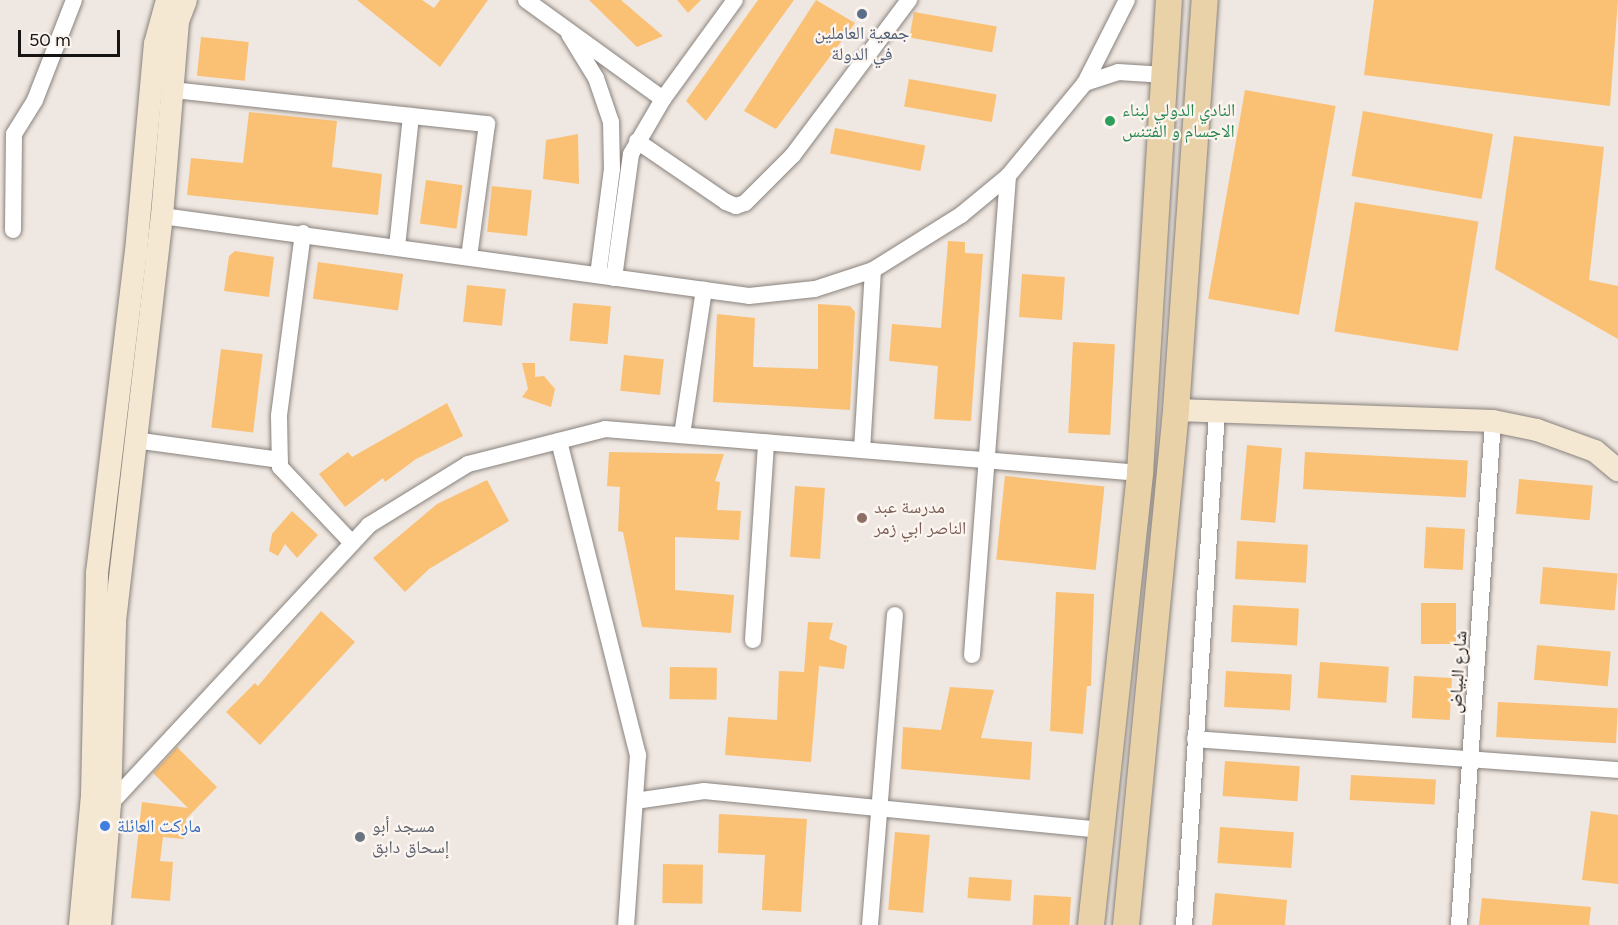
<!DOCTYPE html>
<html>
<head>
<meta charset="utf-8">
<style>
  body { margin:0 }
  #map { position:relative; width:1618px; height:925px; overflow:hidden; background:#efe7e1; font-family:Figtree,"Noto Naskh Arabic",sans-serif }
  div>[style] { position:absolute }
  .building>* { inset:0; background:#fac175; transform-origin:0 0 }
  .roads { filter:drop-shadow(0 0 2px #89827d) drop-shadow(0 0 2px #89827d) }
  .street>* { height:16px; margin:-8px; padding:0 8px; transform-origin:8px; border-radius:8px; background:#fff }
  .secondary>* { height:22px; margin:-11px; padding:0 11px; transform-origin:11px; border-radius:11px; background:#f4e8d3 }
  .primary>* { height:26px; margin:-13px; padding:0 13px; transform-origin:13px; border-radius:13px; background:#e9d2a7 }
  .dots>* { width:16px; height:16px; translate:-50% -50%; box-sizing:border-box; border:3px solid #fcf4ef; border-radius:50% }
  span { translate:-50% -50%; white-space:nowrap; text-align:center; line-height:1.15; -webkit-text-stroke:4.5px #fcf4ef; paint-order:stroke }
  .service-label { font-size:18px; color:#4e5e75 }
  .leisure-label { font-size:18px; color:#27864d }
  .left { translate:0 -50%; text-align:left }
  .education-label { font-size:18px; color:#785e54 }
  .street-label { font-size:18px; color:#171513 }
  .shop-label { font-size:18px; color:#366cbe }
  .worship-label { font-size:18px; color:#5b616d }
  .scale { position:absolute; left:18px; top:30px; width:102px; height:27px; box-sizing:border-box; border:3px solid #171513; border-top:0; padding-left:8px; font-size:18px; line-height:21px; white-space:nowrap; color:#171513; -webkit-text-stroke:4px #fcf4ef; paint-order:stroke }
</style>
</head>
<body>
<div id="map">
  <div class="building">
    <i style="clip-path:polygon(357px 0,422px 0,434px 8px,440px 0,488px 0,440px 67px)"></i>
    <i style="clip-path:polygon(589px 0,621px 0,663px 36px,637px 47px)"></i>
    <i style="clip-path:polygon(677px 0,701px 0,688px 13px)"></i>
    <i style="clip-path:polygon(758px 0,794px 0,706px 121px,686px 101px)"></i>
    <i style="clip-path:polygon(816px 0,855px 23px,776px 129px,744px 111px)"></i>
    <i style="clip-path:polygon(1374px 0,1618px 0,1610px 106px,1364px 75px)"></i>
    <i style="left:914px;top:12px;width:84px;height:26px;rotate:10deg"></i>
    <i style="left:201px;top:37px;width:48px;height:39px;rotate:6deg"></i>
    <i style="left:909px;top:79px;width:89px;height:28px;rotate:10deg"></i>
    <i style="left:1245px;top:90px;width:92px;height:212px;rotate:10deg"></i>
    <i style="left:1363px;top:111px;width:132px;height:66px;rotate:10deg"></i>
    <i style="clip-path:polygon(249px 112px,337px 121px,332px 167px,382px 174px,378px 215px,187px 195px,191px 158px,243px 163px)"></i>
    <i style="left:835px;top:128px;width:92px;height:26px;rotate:11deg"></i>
    <i style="clip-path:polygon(578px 134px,579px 184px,543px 179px,546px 140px)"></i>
    <i style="clip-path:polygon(1514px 136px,1604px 147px,1589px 280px,1618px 286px,1618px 339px,1495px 269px)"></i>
    <i style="left:426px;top:180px;width:37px;height:44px;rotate:8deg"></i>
    <i style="left:492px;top:186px;width:40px;height:46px;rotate:6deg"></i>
    <i style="left:1355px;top:202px;width:125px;height:131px;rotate:9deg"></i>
    <i style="clip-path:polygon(948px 241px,965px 242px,965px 253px,983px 254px,971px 421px,934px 419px,938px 366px,889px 361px,892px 324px,941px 328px)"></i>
    <i style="clip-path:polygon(235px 251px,274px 257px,269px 297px,224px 291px,229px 256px)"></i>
    <i style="left:318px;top:262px;width:86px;height:37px;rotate:8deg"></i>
    <i style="left:1022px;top:274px;width:43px;height:43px;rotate:4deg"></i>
    <i style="left:467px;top:285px;width:39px;height:37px;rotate:6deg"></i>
    <i style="left:573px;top:303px;width:38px;height:38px;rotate:5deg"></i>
    <i style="clip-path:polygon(818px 304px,850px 306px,855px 312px,850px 410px,713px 402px,717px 314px,755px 318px,753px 367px,818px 369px)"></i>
    <i style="left:1073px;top:342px;width:42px;height:91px;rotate:3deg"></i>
    <i style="left:221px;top:349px;width:42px;height:79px;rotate:7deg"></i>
    <i style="left:624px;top:355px;width:40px;height:36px;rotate:6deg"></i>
    <i style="clip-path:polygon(522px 363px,535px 363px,535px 377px,544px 376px,555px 389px,551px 407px,522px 397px,528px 389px)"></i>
    <i style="clip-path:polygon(447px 403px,463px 436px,416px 459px,385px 482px,383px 478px,345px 507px,319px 474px,348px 452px,352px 457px)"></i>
    <i style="left:1247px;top:445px;width:35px;height:75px;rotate:5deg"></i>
    <i style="clip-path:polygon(609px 452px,724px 454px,715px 481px,720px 482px,717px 510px,741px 511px,739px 540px,675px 537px,675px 590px,734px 595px,731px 633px,642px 627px,623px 532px,618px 531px,620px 487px,607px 486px)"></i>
    <i style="left:1305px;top:452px;width:163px;height:37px;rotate:3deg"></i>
    <i style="left:1005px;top:476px;width:100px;height:84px;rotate:6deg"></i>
    <i style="left:1519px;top:479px;width:74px;height:35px;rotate:5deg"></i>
    <i style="clip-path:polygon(487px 480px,509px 521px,429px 569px,405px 592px,373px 558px,437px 504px)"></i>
    <i style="left:795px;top:486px;width:30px;height:71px;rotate:4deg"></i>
    <i style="clip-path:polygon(292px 511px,318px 535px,297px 558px,285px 544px,278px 556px,269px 551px,272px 534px)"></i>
    <i style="left:1426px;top:527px;width:39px;height:41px;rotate:3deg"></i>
    <i style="left:1237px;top:541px;width:71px;height:38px;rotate:3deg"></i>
    <i style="left:1543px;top:567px;width:75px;height:37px;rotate:5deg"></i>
    <i style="clip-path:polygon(1056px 592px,1094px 594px,1091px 686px,1087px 686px,1083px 734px,1050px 731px)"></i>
    <i style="left:1421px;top:603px;width:35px;height:41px"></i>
    <i style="left:1233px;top:605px;width:66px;height:37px;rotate:3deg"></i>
    <i style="clip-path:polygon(321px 611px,355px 642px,260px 745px,226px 712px,255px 683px,258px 686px)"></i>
    <i style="clip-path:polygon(808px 622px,833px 623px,829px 639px,847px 646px,844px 669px,819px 666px,811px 762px,725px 755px,728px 717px,777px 720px,779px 671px,804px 672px)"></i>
    <i style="left:1537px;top:645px;width:74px;height:35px;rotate:5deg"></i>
    <i style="left:1320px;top:662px;width:69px;height:36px;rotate:4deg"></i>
    <i style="left:670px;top:667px;width:47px;height:32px;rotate:1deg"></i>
    <i style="left:1226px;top:671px;width:66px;height:36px;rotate:3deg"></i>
    <i style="left:1414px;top:676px;width:38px;height:42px;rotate:3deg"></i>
    <i style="clip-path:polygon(950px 687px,994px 690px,981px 738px,1032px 742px,1030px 780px,901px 769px,903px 727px,941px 730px)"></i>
    <i style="left:1498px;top:702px;width:120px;height:35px;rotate:3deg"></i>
    <i style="clip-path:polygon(177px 747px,217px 787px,186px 819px,184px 839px,163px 837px,160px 861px,173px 862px,170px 901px,131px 898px,142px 802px,188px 808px,153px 773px)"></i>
    <i style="left:1225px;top:761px;width:75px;height:35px;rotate:4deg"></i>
    <i style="left:1351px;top:775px;width:85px;height:25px;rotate:3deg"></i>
    <i style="clip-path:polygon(1591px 811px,1618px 815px,1618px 884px,1582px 880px)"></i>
    <i style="clip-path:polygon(719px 814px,807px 819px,801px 912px,762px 910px,765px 855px,718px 853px)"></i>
    <i style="left:1220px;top:827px;width:74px;height:36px;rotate:4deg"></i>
    <i style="left:895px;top:832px;width:35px;height:78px;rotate:5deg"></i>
    <i style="left:663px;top:864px;width:40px;height:39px;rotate:1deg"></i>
    <i style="left:969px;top:877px;width:43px;height:21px;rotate:4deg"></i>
    <i style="clip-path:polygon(1215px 893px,1287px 900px,1285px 925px,1212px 925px)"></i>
    <i style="left:1034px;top:895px;width:37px;height:30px;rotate:3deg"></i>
    <i style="clip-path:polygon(1482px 898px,1591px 907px,1589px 925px,1479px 925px)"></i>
  </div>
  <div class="roads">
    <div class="street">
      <i style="left:526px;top:0;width:169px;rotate:35.9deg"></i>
      <i style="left:569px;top:34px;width:52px;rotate:58.5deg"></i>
      <i style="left:596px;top:78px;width:46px;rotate:71.2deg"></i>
      <i style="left:611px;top:122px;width:47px;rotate:88.8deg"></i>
      <i style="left:612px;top:169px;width:107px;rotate:97.5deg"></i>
      <i style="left:1085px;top:83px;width:35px;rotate:-18deg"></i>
      <i style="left:1118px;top:72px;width:48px;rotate:3.6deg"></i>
      <i style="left:173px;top:90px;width:316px;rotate:6.2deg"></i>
      <i style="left:487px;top:124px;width:134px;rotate:97.7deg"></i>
      <i style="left:637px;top:141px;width:108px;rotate:34.4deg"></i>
      <i style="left:726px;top:202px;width:11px;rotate:22deg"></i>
      <i style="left:736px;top:206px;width:9px;rotate:-18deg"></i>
      <i style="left:745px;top:203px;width:68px;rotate:-45deg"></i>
      <i style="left:793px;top:155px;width:194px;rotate:-53.2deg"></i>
      <i style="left:162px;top:216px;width:592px;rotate:7.76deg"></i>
      <i style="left:749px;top:296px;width:66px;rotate:-6.1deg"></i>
      <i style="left:815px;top:289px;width:61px;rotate:-18.1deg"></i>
      <i style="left:873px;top:270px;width:104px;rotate:-32deg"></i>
      <i style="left:961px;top:215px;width:61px;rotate:-39.7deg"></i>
      <i style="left:1008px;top:176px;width:121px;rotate:-50.4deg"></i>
      <i style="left:1085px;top:83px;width:93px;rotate:-63.2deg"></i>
      <i style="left:13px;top:230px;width:96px;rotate:-89.4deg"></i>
      <i style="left:14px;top:134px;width:40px;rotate:-58deg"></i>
      <i style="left:35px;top:100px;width:107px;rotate:-68.7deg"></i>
      <i style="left:303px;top:233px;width:185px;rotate:97.5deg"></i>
      <i style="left:279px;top:416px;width:51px;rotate:88.9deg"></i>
      <i style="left:280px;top:467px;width:105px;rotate:46.5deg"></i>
      <i style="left:397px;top:247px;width:132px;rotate:-83.9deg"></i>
      <i style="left:614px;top:278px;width:125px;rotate:-82.2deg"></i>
      <i style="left:631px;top:154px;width:64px;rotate:-59.8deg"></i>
      <i style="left:663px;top:99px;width:122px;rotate:-54deg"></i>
      <i style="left:682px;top:435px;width:147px;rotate:-81.4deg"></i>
      <i style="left:134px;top:440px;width:147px;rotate:7.8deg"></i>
      <i style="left:559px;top:441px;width:324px;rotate:75.9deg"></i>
      <i style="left:638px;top:755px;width:170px;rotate:94deg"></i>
      <i style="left:862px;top:450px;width:180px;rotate:-86.5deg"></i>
      <i style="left:753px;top:640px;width:198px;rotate:-86.2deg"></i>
      <i style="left:972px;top:655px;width:480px;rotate:-85.7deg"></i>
      <i style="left:1195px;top:739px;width:424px;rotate:4.2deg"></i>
      <i style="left:635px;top:801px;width:70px;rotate:-8.2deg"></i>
      <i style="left:704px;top:791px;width:397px;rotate:5.6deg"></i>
      <i style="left:110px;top:804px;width:381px;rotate:-47.1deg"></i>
      <i style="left:369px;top:525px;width:116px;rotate:-31.6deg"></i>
      <i style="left:468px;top:464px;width:141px;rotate:-14.3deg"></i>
      <i style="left:605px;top:429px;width:537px;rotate:4.7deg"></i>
      <i style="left:870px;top:925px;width:311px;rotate:-85.4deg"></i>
      <i style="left:1184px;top:925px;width:514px;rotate:-86.32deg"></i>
      <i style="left:1459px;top:925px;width:505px;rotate:-86.14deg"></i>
    </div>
    <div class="secondary">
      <i style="left:1176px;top:410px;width:317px;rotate:2deg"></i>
      <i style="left:1493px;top:421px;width:45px;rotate:11.6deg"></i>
      <i style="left:1537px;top:430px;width:62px;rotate:19.9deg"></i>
      <i style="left:1595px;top:451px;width:30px;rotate:40deg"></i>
      <i style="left:80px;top:925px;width:131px;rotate:-84.7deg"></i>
      <i style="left:92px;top:795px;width:222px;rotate:-88.7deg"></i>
      <i style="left:97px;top:573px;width:323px;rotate:-83.1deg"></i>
      <i style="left:136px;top:252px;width:209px;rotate:-84.8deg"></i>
      <i style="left:155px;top:44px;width:46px;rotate:-74.7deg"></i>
      <i style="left:100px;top:925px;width:121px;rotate:-85.3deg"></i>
      <i style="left:110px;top:804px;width:183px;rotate:-88.4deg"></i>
      <i style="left:115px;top:621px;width:408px;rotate:-83.4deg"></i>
      <i style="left:162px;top:216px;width:196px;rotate:-85.3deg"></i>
      <i style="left:178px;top:21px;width:22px;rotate:-69deg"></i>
    </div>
    <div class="primary">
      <i style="left:1091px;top:925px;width:455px;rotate:-83.8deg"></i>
      <i style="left:1140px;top:473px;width:474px;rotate:-86.5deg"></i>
      <i style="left:1126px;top:925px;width:517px;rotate:-84.45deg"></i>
      <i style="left:1176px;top:410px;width:411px;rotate:-86deg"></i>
    </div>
  </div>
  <div class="dots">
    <i style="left:862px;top:14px;background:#5c6f8a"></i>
    <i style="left:1110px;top:121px;background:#2e9e5b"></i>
    <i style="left:862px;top:518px;background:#8d6e63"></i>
    <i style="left:105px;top:826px;background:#3f7fe0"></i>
    <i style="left:360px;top:837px;background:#6b7280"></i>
  </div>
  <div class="service-label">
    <span style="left:862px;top:44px">جمعية العاملين<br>في الدولة</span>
  </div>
  <div class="leisure-label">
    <span class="left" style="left:1122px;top:121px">النادي الدولي لبناء<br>الاجسام و الفتنس</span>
  </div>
  <div class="education-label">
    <span class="left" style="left:874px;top:518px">مدرسة عبد<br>الناصر ابي زمر</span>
  </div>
  <div class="street-label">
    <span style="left:1458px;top:672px;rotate:-86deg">شارع البياض</span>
  </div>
  <div class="shop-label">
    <span class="left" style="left:117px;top:826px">ماركت العائلة</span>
  </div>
  <div class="worship-label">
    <span class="left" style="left:372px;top:837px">مسجد أبو<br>إسحاق دابق</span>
  </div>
  <div class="scale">50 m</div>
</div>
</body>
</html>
